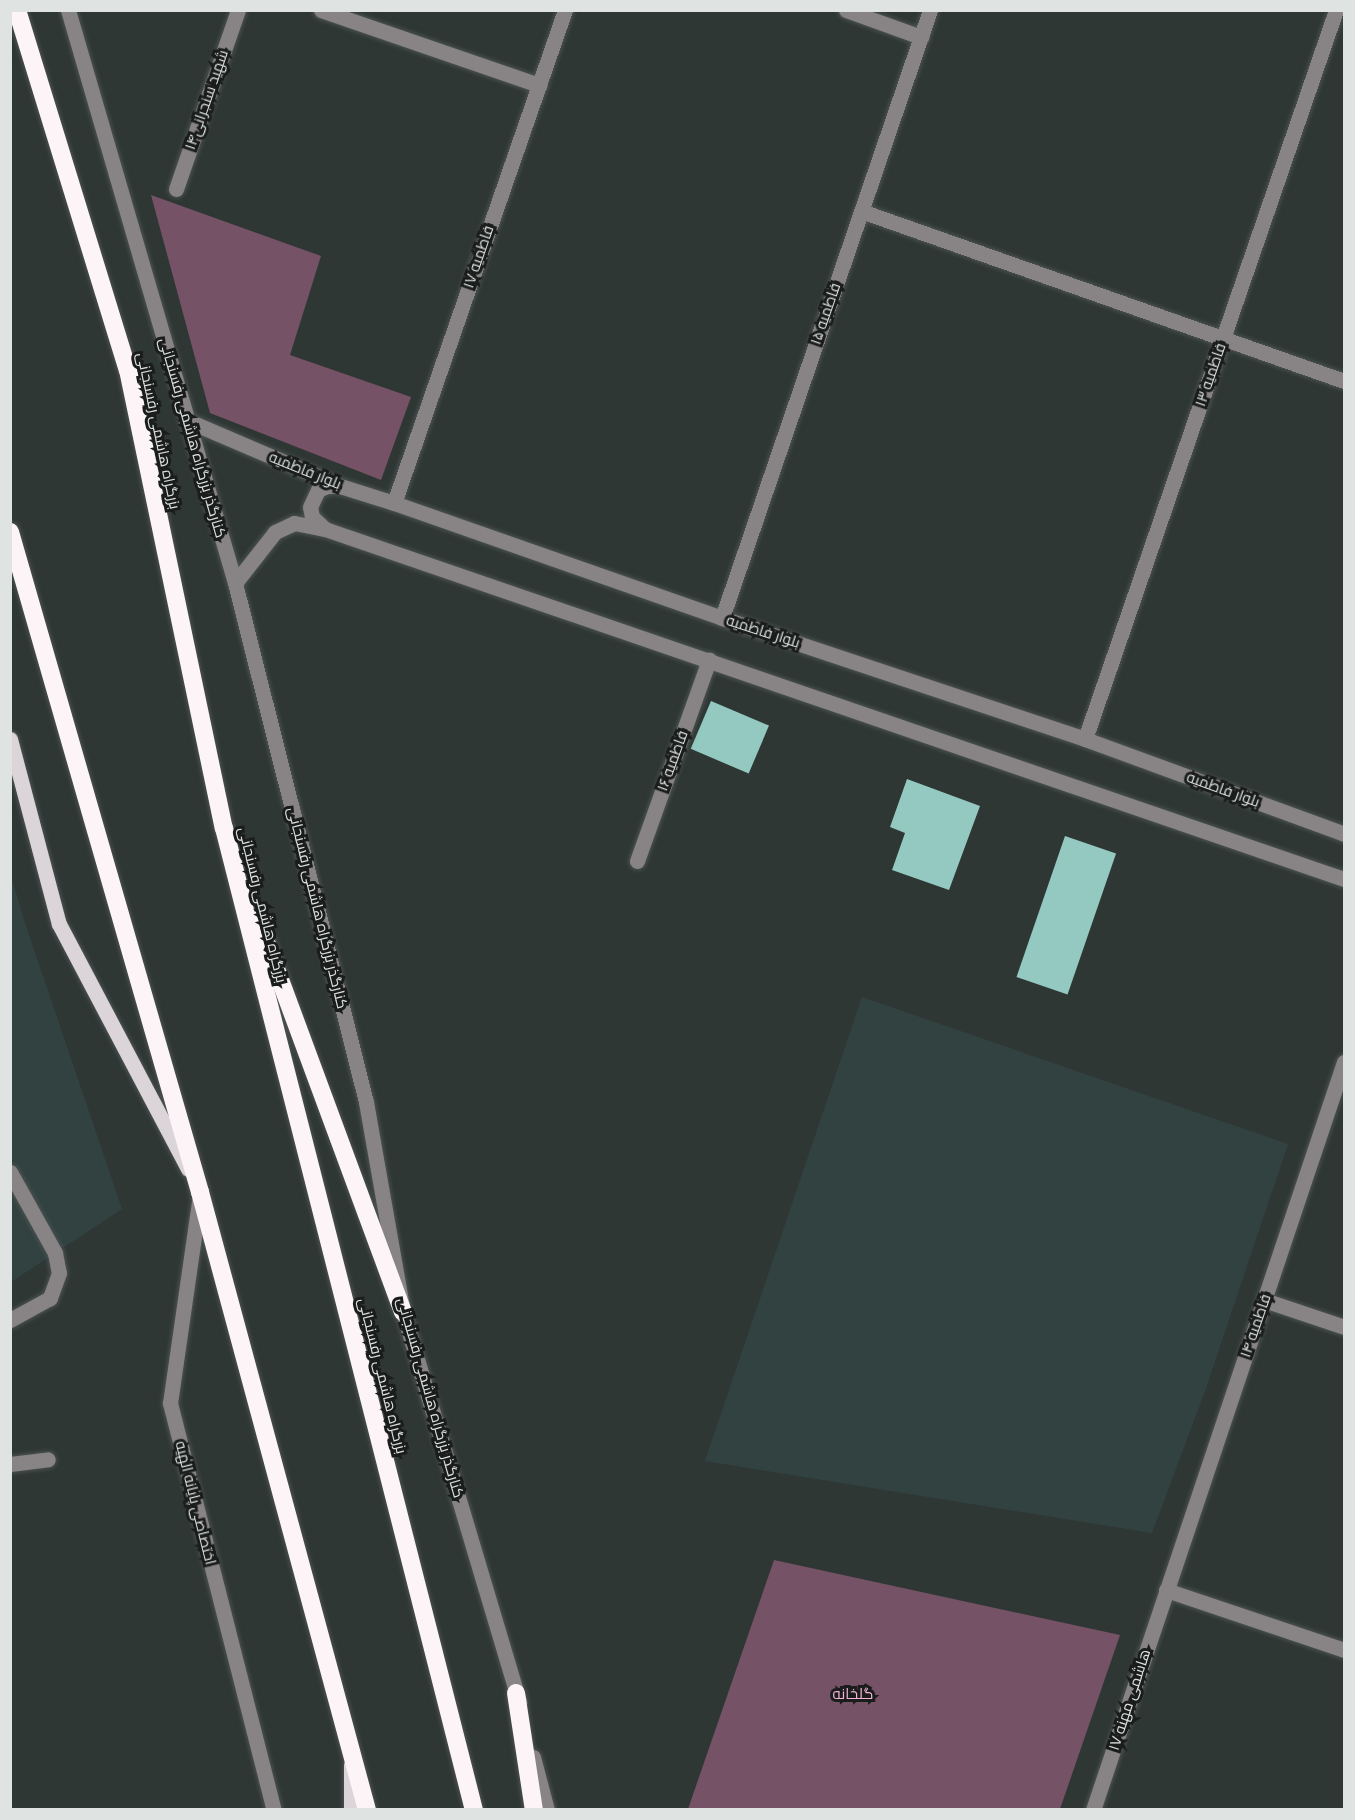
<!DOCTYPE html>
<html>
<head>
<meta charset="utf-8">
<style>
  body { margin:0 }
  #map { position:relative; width:1355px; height:1820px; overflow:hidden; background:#2f3735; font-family:Signika,Cairo,sans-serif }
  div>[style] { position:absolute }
  .built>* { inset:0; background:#324240 }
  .green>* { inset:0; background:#755265 }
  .building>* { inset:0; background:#93c9c0; transform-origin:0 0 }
  .roads { filter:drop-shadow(0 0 2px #4b5351) drop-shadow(0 0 2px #4b5351) }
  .minor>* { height:15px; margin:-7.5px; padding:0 7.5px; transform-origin:7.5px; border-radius:7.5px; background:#888486 }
  .major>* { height:15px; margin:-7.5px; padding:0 7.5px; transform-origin:7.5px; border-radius:7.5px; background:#dbd4d8 }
  .highway>* { height:18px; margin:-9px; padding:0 9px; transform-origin:9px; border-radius:9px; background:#fdf4f8 }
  span { translate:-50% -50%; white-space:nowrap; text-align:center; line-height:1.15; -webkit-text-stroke:6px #1a1d1c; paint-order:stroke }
  .street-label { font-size:15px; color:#dfe4e3 }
  .park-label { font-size:15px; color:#f4b3d5 }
  .frame { position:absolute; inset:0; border:12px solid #dfe4e3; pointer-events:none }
</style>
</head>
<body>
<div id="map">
  <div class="built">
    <i style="clip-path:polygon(10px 872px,24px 920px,122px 1209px,11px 1282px)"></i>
    <i style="clip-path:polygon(862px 997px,1288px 1144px,1205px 1391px,1152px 1533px,705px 1461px)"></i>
  </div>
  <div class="green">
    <i style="clip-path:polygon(151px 195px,321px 256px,290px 355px,411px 397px,381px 480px,210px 413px)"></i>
    <i style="clip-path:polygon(774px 1560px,1120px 1635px,1060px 1809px,688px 1809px)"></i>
  </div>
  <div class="building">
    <i style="left:711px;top:701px;width:63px;height:52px;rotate:23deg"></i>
    <i style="clip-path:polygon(907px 779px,980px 806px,949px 890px,892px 870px,905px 833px,890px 827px)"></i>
    <i style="left:1065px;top:836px;width:54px;height:149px;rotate:19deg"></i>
  </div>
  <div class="roads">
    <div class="minor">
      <i style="left:68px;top:10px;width:597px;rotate:73.75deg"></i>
      <i style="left:235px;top:583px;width:535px;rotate:75.83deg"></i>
      <i style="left:366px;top:1102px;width:213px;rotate:80deg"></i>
      <i style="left:403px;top:1312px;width:407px;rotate:73.4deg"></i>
      <i style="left:321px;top:10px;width:231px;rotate:19deg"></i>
      <i style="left:846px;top:10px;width:80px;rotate:19.8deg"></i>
      <i style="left:176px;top:189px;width:189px;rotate:-70.9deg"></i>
      <i style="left:861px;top:211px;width:512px;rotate:19.39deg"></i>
      <i style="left:186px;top:420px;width:168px;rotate:23.2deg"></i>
      <i style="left:340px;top:486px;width:57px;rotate:17.5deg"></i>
      <i style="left:394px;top:503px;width:348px;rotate:19.3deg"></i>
      <i style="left:722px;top:618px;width:383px;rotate:18.4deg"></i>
      <i style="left:1085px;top:739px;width:276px;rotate:20.1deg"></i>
      <i style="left:394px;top:503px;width:522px;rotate:-70.87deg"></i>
      <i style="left:325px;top:529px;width:18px;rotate:-137deg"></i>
      <i style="left:312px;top:517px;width:10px;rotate:-101deg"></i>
      <i style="left:310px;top:507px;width:19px;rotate:-65deg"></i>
      <i style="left:318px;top:490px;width:10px;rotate:-24deg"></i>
      <i style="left:327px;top:486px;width:10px"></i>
      <i style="left:235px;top:583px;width:65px;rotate:-51.9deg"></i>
      <i style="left:275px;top:532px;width:21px;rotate:-25deg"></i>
      <i style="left:294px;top:523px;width:32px;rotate:11deg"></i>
      <i style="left:325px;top:529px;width:1077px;rotate:18.96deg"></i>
      <i style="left:722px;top:618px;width:643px;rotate:-71.11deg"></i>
      <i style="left:1085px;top:739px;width:771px;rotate:-71deg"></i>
      <i style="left:637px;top:861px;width:214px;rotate:-70.3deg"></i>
      <i style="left:10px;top:1172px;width:93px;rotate:60.9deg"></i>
      <i style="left:55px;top:1253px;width:20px;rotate:79deg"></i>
      <i style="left:59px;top:1273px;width:27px;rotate:110deg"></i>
      <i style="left:50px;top:1298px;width:46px;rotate:151.2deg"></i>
      <i style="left:200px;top:1195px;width:210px;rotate:98.2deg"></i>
      <i style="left:170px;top:1403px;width:420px;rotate:75.7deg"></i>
      <i style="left:1264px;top:1300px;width:84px;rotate:18.6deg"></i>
      <i style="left:10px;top:1464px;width:38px;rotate:-7deg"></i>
      <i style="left:1166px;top:1590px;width:188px;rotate:18.6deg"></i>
      <i style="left:533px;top:1757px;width:55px;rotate:75.2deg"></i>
      <i style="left:1093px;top:1810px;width:789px;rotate:-71.45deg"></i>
    </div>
    <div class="major">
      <i style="left:10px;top:739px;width:191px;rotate:75.2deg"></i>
      <i style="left:59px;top:924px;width:277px;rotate:62.2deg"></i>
      <i style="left:351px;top:1765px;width:45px;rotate:90deg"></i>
    </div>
    <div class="highway">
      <i style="left:17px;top:10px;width:377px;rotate:72.9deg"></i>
      <i style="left:128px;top:370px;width:468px;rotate:78.2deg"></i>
      <i style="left:224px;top:828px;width:1013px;rotate:75.72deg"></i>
      <i style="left:10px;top:532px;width:687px;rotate:73.94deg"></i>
      <i style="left:200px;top:1192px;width:640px;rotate:74.88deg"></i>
      <i style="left:258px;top:920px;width:418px;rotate:69.7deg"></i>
      <i style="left:516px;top:1693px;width:118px;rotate:81.3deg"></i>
    </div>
  </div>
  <div class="street-label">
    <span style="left:207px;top:100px;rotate:-71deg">شهید سنجرانی۱۴</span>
    <span style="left:479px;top:257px;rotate:-71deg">فاطمیه ۱۷</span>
    <span style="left:826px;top:314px;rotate:-71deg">فاطمیه ۱۵</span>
    <span style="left:1211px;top:375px;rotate:-71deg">فاطمیه ۱۳</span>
    <span style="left:158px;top:431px;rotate:78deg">بزرگراه هاشمی رفسنجانی</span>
    <span style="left:192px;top:438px;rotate:74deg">کنارگذر بزرگراه هاشمی رفسنجانی</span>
    <span style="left:305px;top:471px;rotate:22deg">بلوار فاطمیه</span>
    <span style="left:763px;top:632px;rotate:18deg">بلوار فاطمیه</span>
    <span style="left:673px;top:761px;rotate:-70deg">فاطمیه ۱۶</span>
    <span style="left:1223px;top:790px;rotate:20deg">بلوار فاطمیه</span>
    <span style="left:262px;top:905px;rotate:76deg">بزرگراه هاشمی رفسنجانی</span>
    <span style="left:317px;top:908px;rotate:76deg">کنارگذر بزرگراه هاشمی رفسنجانی</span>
    <span style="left:1256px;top:1326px;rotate:-71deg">فاطمیه ۱۴</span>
    <span style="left:382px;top:1376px;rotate:76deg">بزرگراه هاشمی رفسنجانی</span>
    <span style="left:430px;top:1398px;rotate:74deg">کنارگذر بزرگراه هاشمی رفسنجانی</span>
    <span style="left:195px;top:1503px;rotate:76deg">اختصاصی پایانه الهیه</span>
    <span style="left:1130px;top:1700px;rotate:-72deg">هاشمی مهنه ۱۷</span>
  </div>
  <div class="park-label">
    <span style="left:853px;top:1695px">گلخانه</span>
  </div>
  <div class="frame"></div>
</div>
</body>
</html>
